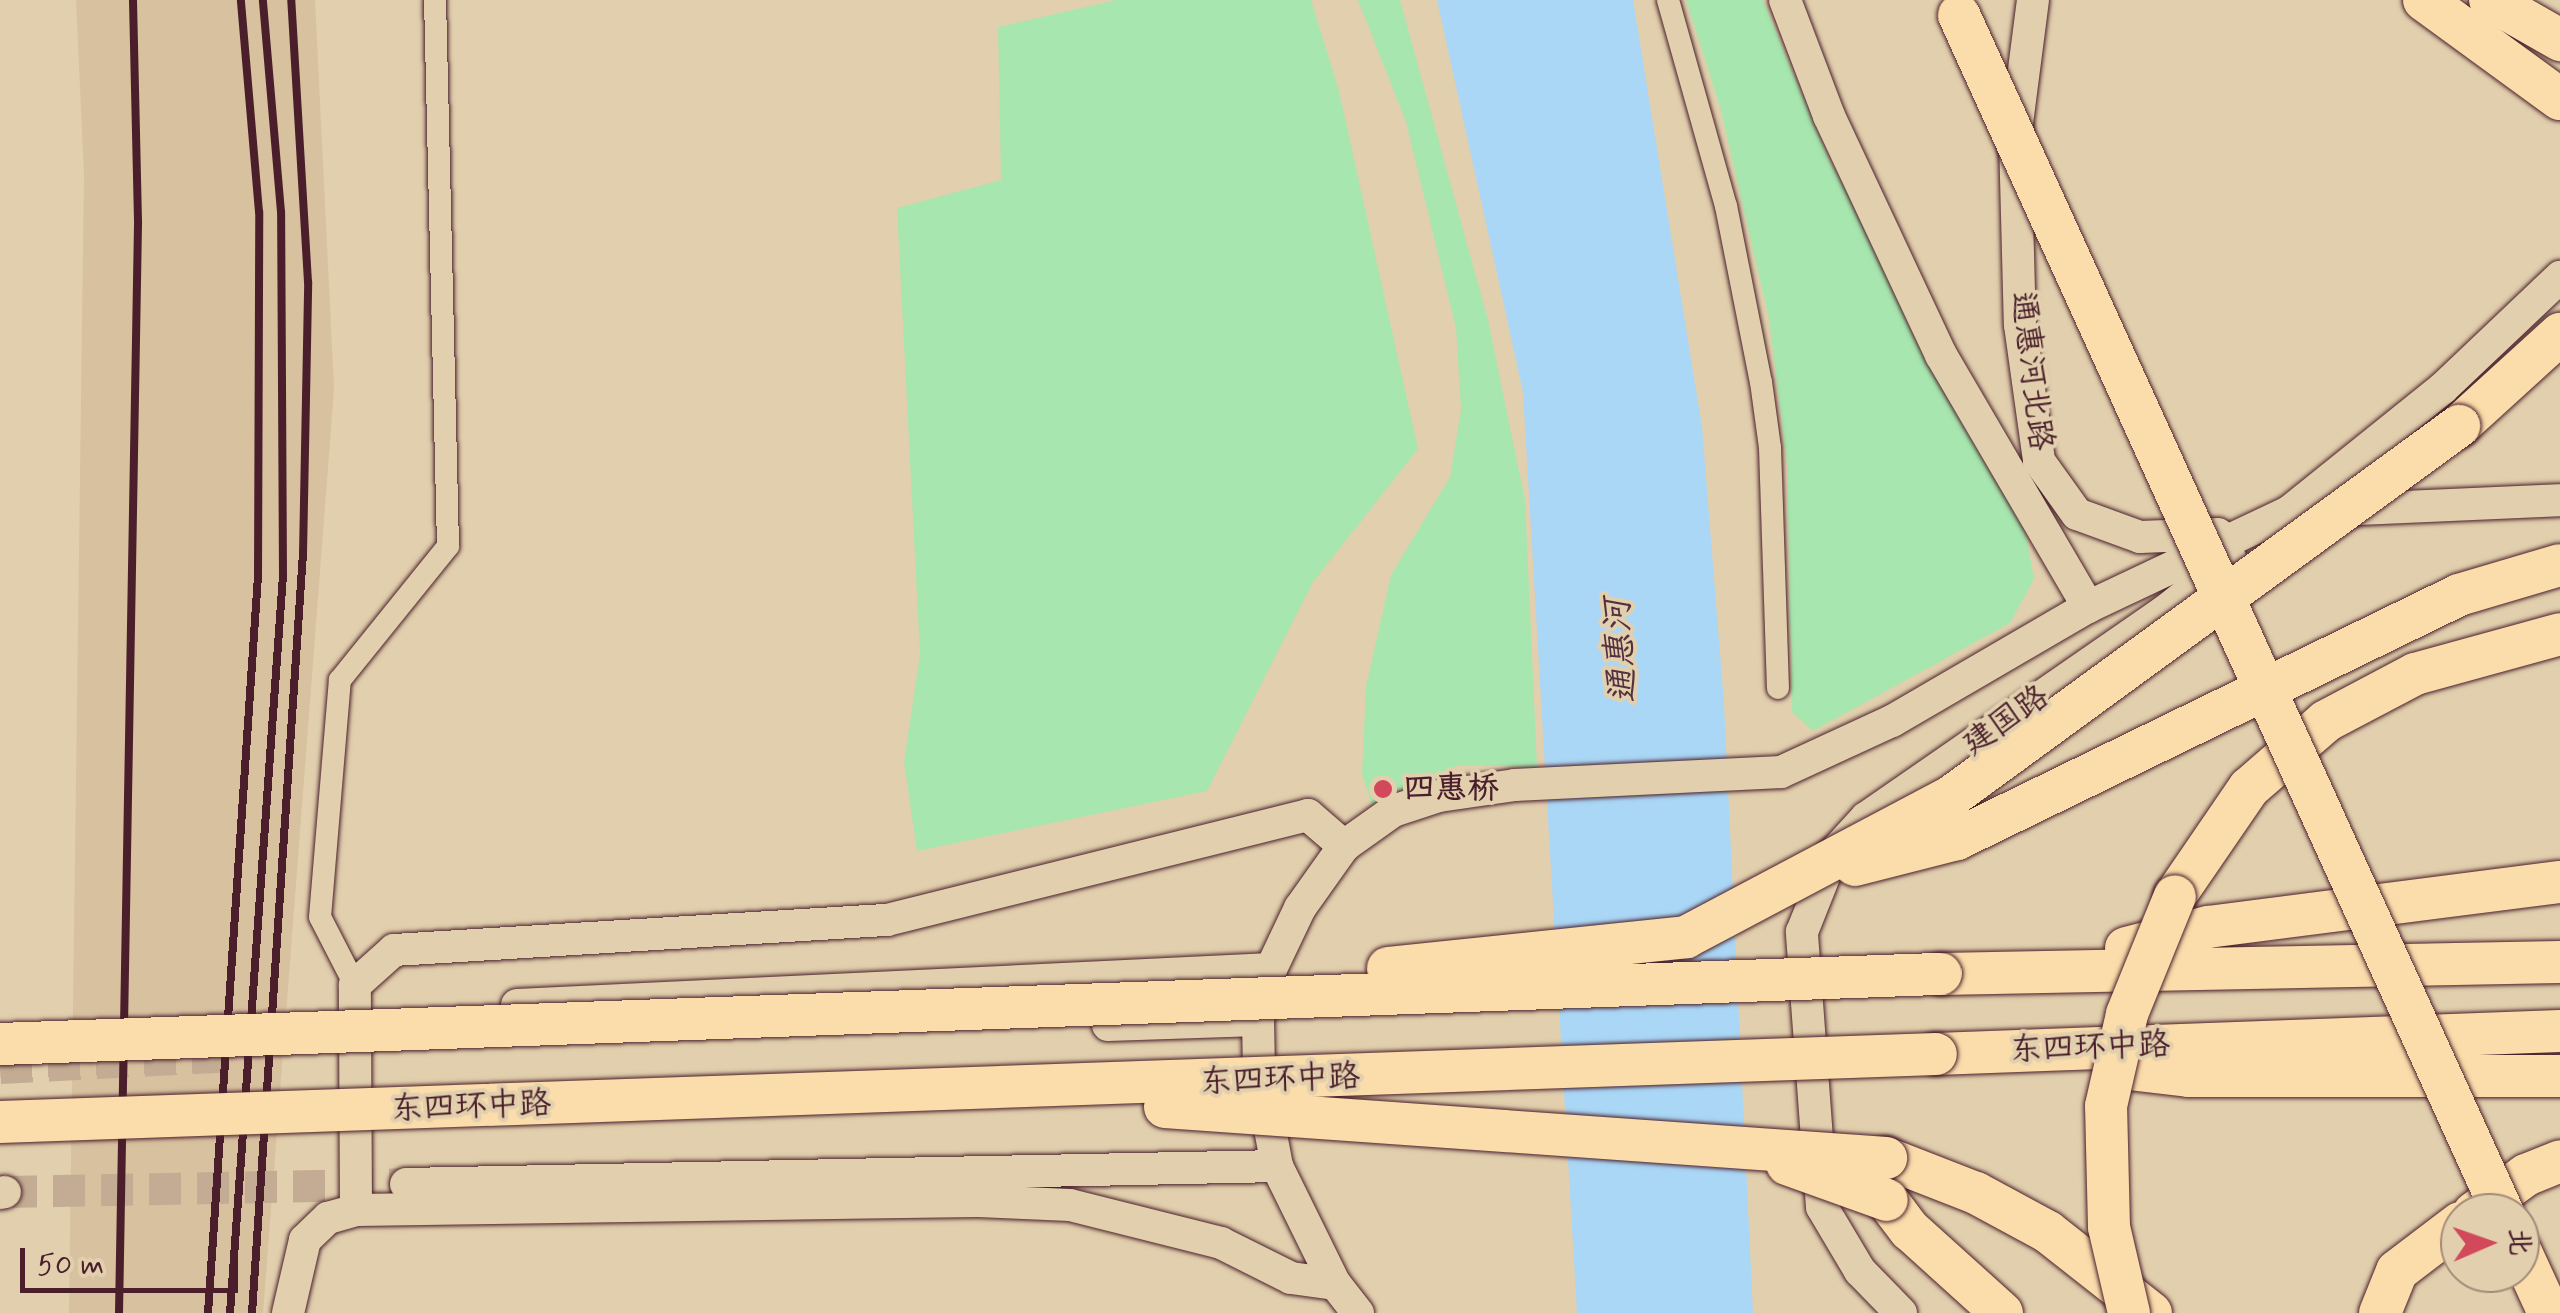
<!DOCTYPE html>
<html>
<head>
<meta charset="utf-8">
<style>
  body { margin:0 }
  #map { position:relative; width:2560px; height:1313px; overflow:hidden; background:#e1cfad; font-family:Mynerve,"LXGW WenKai TC",sans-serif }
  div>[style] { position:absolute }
  .built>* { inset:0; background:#d8c19f }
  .green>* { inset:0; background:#a7e6ae }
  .water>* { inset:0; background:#aad7f6 }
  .secondary-tunnel>* { height:32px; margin-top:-16px; transform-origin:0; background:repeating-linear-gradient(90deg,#c3ac93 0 32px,transparent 0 48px) }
  .roads { filter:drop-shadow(0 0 2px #4a1f2b) drop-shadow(0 0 2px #4a1f2b) }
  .street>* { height:22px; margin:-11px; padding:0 11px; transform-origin:11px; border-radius:11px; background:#e1cfad }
  .secondary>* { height:32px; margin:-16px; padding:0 16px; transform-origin:16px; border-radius:16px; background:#e1cfad }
  .highway>* { height:42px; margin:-21px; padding:0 21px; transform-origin:21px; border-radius:21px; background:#fbdcab }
  .rail>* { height:8px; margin:-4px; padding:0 4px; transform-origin:4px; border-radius:4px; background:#4a1f2b }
  .bridges { filter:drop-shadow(0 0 2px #4a1f2b) drop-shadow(0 0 2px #4a1f2b) }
  .highway-bridge>* { height:42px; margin:-21px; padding:0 21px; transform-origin:21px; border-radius:21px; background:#fbdcab }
  .dots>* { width:28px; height:28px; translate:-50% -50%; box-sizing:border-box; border:5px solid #e1cfad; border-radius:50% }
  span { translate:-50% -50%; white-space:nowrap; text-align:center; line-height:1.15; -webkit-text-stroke:8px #e1cfad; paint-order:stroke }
  .street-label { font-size:32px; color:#4a1f2b }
  .poi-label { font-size:32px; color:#4a1f2b; font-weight:700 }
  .left { translate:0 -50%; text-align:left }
  .water-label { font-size:35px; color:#54313f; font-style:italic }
  .north { position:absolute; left:2440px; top:1193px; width:100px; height:100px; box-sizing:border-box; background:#e1cfad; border:2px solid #a58979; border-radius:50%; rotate:88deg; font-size:28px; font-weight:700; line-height:40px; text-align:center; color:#4a1f2b }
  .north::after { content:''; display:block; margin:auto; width:35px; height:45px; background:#d1495b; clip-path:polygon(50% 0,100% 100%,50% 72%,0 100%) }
  .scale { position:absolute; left:20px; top:1248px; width:218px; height:45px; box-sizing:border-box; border:5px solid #4a1f2b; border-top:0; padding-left:12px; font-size:30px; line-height:35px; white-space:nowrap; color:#4a1f2b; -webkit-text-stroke:8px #e1cfad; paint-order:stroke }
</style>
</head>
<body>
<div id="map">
  <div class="built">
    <i style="clip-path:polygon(76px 0,315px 0,334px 389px,263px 1313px,69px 1313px,84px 174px)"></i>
  </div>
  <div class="green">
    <i style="clip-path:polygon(1116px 0,1311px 0,1339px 91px,1418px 449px,1313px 582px,1207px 791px,917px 851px,904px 762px,920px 654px,897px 208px,1001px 180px,998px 27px)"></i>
    <i style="clip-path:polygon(1358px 0,1400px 0,1488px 320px,1525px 500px,1537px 767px,1459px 765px,1372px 805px,1362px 774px,1366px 687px,1391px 575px,1450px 477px,1461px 409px,1456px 328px,1406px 122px)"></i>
    <i style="clip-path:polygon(1686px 0,1763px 0,1829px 159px,2023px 519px,2034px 579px,2010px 623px,1813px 731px,1792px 712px,1787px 464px,1769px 319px,1720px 107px)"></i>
  </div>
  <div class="water">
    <i style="clip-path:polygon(1437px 0,1633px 0,1702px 427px,1724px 704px,1753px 1313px,1577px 1313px,1523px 392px)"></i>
  </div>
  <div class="secondary-tunnel">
    <i style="left:0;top:1068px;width:235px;rotate:-2.9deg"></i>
    <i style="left:5px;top:1192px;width:401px;rotate:-1.1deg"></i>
  </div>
  <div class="roads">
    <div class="street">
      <i style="left:1668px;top:0;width:214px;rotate:74.3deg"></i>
      <i style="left:1726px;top:206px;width:179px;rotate:78.8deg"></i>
      <i style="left:1761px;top:382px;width:67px;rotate:82.2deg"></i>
      <i style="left:1770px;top:448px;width:240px;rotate:88.1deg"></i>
      <i style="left:355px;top:985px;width:76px;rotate:-117.2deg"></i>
      <i style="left:320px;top:917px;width:238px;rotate:-85.2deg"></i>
      <i style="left:340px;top:680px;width:172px;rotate:-51.1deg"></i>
      <i style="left:448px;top:546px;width:546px;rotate:-91.36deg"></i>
    </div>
    <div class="secondary">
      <i style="left:1785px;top:0;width:124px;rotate:69.2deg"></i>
      <i style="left:1829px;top:116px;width:264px;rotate:64.9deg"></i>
      <i style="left:1941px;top:355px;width:292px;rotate:59.7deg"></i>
      <i style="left:2033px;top:0;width:140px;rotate:97.4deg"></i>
      <i style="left:2015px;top:139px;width:186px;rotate:88.5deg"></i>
      <i style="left:2020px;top:325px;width:137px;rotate:82deg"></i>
      <i style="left:2039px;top:461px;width:65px;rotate:54.4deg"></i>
      <i style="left:2077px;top:514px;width:67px;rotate:20.1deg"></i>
      <i style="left:2140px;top:537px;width:78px;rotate:-2.2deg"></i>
      <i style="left:2284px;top:516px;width:203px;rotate:-38.8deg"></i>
      <i style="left:2442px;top:389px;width:163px;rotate:-43.5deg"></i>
      <i style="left:517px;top:1005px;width:755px;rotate:-2.73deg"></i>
      <i style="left:1108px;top:1025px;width:150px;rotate:-1.9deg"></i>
      <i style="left:406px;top:1184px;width:871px;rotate:-1.18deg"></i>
      <i style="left:0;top:1193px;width:5px;rotate:-11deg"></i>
      <i style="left:356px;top:1210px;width:225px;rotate:-90.3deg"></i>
      <i style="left:355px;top:985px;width:52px;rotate:-41.9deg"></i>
      <i style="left:394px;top:950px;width:494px;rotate:-3.5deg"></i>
      <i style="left:887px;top:920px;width:434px;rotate:-14deg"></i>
      <i style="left:1308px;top:815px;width:48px;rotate:40.7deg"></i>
      <i style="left:288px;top:1313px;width:75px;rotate:-76.9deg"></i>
      <i style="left:305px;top:1240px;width:32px;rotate:-44deg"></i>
      <i style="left:328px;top:1218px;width:29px;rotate:-16deg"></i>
      <i style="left:356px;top:1210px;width:622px;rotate:-0.83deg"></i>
      <i style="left:978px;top:1201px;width:92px;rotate:2.5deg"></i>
      <i style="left:1070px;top:1205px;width:156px;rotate:14.1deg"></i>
      <i style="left:1221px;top:1243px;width:78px;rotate:26.6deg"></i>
      <i style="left:1291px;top:1278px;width:44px;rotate:7.8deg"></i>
      <i style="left:1358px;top:1313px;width:37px;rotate:-128deg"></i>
      <i style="left:1335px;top:1284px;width:131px;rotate:-116.2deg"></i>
      <i style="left:1277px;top:1166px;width:97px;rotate:-100.7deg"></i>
      <i style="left:1259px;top:1071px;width:51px;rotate:-91.1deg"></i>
      <i style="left:1258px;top:1020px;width:53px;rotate:-75.7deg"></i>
      <i style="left:1271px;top:969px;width:68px;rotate:-64.6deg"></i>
      <i style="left:1300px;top:908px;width:76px;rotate:-54.6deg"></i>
      <i style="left:1344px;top:846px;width:60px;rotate:-35.5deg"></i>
      <i style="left:1393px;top:811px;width:48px;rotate:-18.1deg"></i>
      <i style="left:1439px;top:796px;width:77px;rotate:-8.2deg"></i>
      <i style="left:1515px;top:785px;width:266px;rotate:-2.8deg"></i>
      <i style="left:1781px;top:772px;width:122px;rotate:-24.7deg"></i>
      <i style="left:1892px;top:721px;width:227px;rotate:-30.2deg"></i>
      <i style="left:2088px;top:607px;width:222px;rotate:-25.3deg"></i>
      <i style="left:2289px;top:512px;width:271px;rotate:-2.5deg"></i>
      <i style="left:1901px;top:1313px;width:59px;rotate:-134.3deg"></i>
      <i style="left:1860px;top:1271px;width:74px;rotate:-120.7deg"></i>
      <i style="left:1822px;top:1207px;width:276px;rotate:-94.2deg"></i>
      <i style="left:1802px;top:932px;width:84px;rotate:-68.3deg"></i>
      <i style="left:1833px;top:854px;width:49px;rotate:-47.5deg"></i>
      <i style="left:1866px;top:818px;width:362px;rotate:-34.7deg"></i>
      <i style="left:2164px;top:612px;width:85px;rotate:-38.3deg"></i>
    </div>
    <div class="highway">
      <i style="left:2424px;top:0;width:168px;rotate:36.1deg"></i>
      <i style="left:2490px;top:0;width:81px;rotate:29.7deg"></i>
      <i style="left:2459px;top:426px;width:137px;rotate:-42.3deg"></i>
      <i style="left:2175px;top:896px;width:131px;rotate:-55.6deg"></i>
      <i style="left:2249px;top:788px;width:102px;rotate:-41deg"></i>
      <i style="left:2326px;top:721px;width:101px;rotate:-27.8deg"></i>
      <i style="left:2415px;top:674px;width:150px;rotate:-15.4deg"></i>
      <i style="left:2126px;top:948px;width:85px;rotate:-14.4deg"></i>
      <i style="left:2208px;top:927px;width:355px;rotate:-7.3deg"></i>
      <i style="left:1941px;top:974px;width:619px;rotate:-1.11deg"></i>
      <i style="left:1936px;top:1054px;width:624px;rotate:-2.11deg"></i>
      <i style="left:2120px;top:1068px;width:69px;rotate:6.6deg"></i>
      <i style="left:2189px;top:1076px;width:371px"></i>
      <i style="left:1886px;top:1158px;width:97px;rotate:21.3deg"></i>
      <i style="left:1976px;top:1193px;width:82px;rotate:28.4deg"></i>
      <i style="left:2048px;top:1232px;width:131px;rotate:38.2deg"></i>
      <i style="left:1887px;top:1200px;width:38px;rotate:53deg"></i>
      <i style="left:1910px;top:1230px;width:124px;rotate:42.1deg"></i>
      <i style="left:2474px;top:1213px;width:64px;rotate:-36.2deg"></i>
      <i style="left:2526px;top:1175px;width:37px;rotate:-22deg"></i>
      <i style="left:2520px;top:1250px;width:69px;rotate:65.3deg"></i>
      <i style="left:2380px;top:1313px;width:45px;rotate:-68deg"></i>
      <i style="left:2397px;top:1271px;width:79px;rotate:-37.3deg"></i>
    </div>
  </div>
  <div class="rail">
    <i style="left:119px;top:1313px;width:1092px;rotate:-89deg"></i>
    <i style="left:138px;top:221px;width:221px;rotate:-91.3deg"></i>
    <i style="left:208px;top:1313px;width:739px;rotate:-86.12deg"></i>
    <i style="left:258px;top:576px;width:364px;rotate:-89.8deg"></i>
    <i style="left:259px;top:212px;width:213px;rotate:-94.9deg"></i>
    <i style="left:230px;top:1313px;width:740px;rotate:-85.89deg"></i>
    <i style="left:283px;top:575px;width:363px;rotate:-90.3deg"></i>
    <i style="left:281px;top:212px;width:213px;rotate:-94.9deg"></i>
    <i style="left:252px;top:1313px;width:761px;rotate:-86.16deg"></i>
    <i style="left:303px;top:554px;width:272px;rotate:-88.9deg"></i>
    <i style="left:308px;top:282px;width:283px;rotate:-93.4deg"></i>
  </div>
  <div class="bridges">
    <div class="highway-bridge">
      <i style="left:1959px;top:15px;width:1316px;rotate:65.58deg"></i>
      <i style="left:1855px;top:865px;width:105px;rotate:-14.3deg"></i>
      <i style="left:1957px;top:839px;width:558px;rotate:-25.92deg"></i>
      <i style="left:2459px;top:595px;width:105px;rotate:-16.5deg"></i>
      <i style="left:1388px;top:968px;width:300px;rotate:-5.9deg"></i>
      <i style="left:1686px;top:937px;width:301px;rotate:-27.9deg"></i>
      <i style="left:1952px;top:796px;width:628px;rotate:-36.12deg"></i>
      <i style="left:0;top:1044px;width:1942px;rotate:-2.07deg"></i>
      <i style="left:1165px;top:1107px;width:723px;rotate:4.05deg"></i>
      <i style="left:0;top:1122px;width:1937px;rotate:-2.01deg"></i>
      <i style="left:1787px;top:1164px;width:106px;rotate:19.8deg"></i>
      <i style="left:2129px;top:1313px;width:88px;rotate:-103.1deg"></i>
      <i style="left:2109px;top:1227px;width:121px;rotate:-91.4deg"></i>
      <i style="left:2106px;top:1106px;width:94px;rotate:-77.1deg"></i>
      <i style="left:2127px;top:1014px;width:127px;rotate:-67.9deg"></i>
    </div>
  </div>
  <div class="dots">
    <i style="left:1383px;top:789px;background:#d1495b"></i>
  </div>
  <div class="street-label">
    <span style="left:2031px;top:371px;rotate:83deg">通惠河北路</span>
    <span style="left:2006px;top:721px;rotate:-35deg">建国路</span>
    <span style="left:2090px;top:1048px;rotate:-2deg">东四环中路</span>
    <span style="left:1280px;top:1080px;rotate:-2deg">东四环中路</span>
    <span style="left:471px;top:1107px;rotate:-2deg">东四环中路</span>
  </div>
  <div class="poi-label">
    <span class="left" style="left:1403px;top:789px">四惠桥</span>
  </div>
  <div class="water-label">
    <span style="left:1621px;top:651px;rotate:-94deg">通惠河</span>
  </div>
  <div class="north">北</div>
  <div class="scale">50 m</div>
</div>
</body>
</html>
